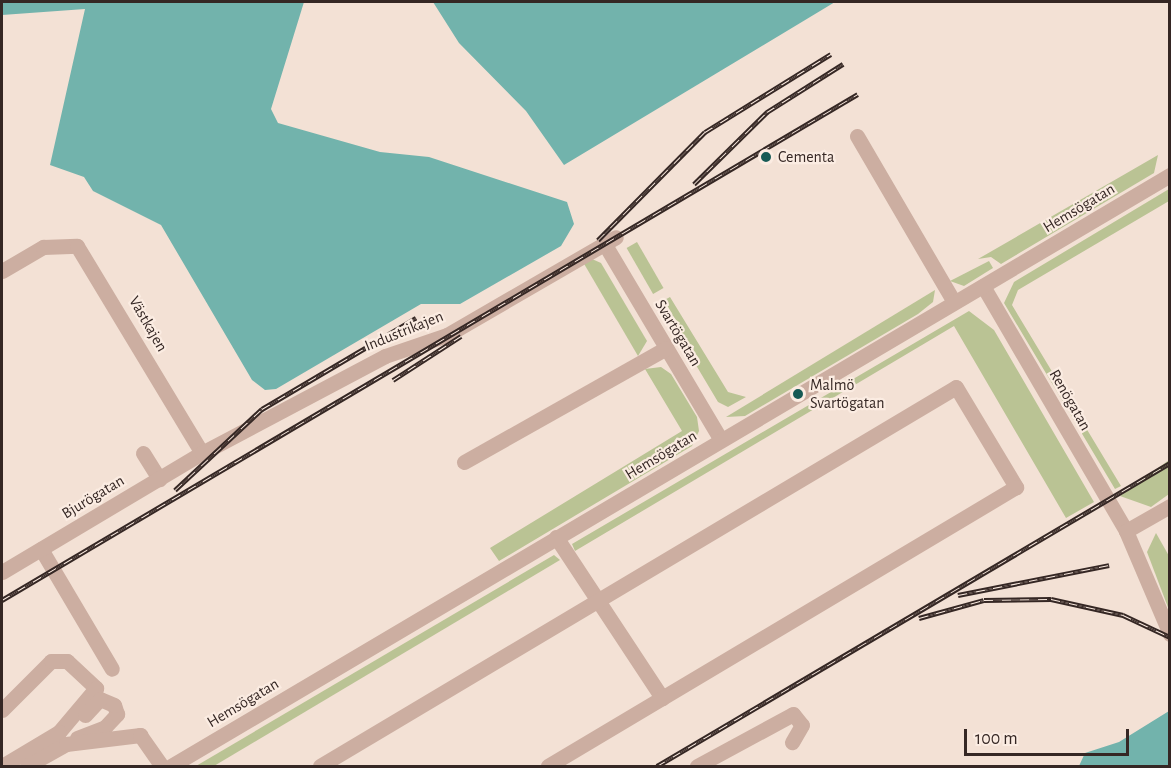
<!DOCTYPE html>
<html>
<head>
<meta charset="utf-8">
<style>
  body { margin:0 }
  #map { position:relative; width:1171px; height:768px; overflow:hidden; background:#f3e1d5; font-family:"Alegreya Sans",sans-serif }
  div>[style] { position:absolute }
  .green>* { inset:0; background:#bac394; transform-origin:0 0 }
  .water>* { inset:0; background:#72b3ac }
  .minor>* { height:15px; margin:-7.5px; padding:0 7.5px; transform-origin:7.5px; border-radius:7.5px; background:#ccaea1 }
  .rail>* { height:5px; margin-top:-2.5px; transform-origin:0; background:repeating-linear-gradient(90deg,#fbece2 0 9px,#352724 0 18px); box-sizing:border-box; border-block:2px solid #352724 }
  .dots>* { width:16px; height:16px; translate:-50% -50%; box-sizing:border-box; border:3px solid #fbece2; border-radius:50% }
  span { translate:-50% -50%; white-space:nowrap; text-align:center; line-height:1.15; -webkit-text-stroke:4.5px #fbece2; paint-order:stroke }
  .poi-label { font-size:16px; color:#352724 }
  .left { translate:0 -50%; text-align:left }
  .street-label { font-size:16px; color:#352724 }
  .frame { position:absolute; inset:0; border:3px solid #352724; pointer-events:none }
  .scale { position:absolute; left:964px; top:729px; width:165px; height:27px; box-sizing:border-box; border:3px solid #352724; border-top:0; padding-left:8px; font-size:18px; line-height:21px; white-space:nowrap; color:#352724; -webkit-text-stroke:4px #fbece2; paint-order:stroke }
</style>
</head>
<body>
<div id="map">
  <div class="green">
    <i style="clip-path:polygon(1158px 155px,1154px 173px,1001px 264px,991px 257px,978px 259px)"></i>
    <i style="clip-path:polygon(1169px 189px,1169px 201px,1018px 290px,1012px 305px,1121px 486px,1115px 489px,1004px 303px,1014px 282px)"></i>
    <i style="left:637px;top:242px;width:53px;height:12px;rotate:60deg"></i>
    <i style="clip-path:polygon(592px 259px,601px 263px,647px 341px,638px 356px,583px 262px)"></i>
    <i style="clip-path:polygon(989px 261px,993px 268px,964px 286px,950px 281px)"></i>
    <i style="clip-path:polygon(935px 290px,933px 302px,918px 314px,745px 416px,726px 417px)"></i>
    <i style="clip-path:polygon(670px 297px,728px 392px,746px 397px,728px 407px,718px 402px,659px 303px)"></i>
    <i style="clip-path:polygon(969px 311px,994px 330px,1094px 502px,1066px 518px,954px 326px,575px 551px,572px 544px)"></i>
    <i style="clip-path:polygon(661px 367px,671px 374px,697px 417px,699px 431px,692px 446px,499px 561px,490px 548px,682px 431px,645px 369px)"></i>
    <i style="clip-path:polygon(1169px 460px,1169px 494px,1151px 507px,1120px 496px)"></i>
    <i style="clip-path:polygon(1156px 533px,1169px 556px,1169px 610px,1147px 552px)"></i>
    <i style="clip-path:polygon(554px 555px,560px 560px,214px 766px,196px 766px)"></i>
  </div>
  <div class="water">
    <i style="clip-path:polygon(2px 2px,304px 2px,271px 109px,278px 123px,380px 152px,429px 157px,567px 202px,574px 224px,561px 246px,460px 304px,421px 304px,276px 389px,265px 390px,252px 380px,161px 225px,93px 191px,84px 177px,50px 165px,85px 9px,2px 15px)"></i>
    <i style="clip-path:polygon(433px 2px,835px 2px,564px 165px,526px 111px,459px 43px)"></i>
    <i style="clip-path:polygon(1169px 711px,1169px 766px,1079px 766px,1085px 753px,1119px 742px)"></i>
  </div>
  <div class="minor">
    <i style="left:857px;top:136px;width:192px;rotate:59.7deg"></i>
    <i style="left:604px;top:243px;width:229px;rotate:59.3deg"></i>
    <i style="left:2px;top:271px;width:48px;rotate:-30.3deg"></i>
    <i style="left:43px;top:247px;width:34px;rotate:-2deg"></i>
    <i style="left:77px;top:246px;width:242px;rotate:58.9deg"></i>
    <i style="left:983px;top:286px;width:284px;rotate:59.7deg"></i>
    <i style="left:1126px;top:531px;width:112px;rotate:66.9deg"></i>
    <i style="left:143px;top:453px;width:31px;rotate:58deg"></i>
    <i style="left:464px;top:462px;width:232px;rotate:-29.4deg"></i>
    <i style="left:1126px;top:531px;width:51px;rotate:-29.6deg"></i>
    <i style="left:556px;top:537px;width:193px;rotate:56.6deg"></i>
    <i style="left:41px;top:549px;width:139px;rotate:59.4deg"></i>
    <i style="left:2px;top:572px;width:233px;rotate:-30.8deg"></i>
    <i style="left:202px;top:453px;width:207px;rotate:-27.9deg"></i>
    <i style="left:385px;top:356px;width:65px;rotate:-18.7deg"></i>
    <i style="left:447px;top:335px;width:195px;rotate:-30.1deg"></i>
    <i style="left:2px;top:710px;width:69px;rotate:-45deg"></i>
    <i style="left:51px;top:661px;width:16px"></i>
    <i style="left:67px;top:661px;width:40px;rotate:43deg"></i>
    <i style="left:96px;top:688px;width:57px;rotate:130.1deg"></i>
    <i style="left:59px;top:732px;width:66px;rotate:149.2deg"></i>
    <i style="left:77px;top:738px;width:30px;rotate:-21deg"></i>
    <i style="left:105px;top:727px;width:18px;rotate:-47deg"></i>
    <i style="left:117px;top:714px;width:9px;rotate:-108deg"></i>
    <i style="left:114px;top:705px;width:15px;rotate:-157deg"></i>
    <i style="left:100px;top:699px;width:22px;rotate:133deg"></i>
    <i style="left:27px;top:766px;width:45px;rotate:-29.4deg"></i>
    <i style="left:66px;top:744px;width:75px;rotate:-6.9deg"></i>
    <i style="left:140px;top:735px;width:38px;rotate:55deg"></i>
    <i style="left:171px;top:766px;width:1161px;rotate:-30.61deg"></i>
    <i style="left:320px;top:766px;width:740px;rotate:-30.79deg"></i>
    <i style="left:956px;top:387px;width:117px;rotate:59deg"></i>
    <i style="left:1016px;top:487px;width:545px;rotate:149.2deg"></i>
    <i style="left:697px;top:766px;width:109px;rotate:-28.4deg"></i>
    <i style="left:793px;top:714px;width:14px;rotate:51deg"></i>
    <i style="left:802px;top:725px;width:20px;rotate:120deg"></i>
  </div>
  <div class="rail">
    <i style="left:694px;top:184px;width:103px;rotate:-44.6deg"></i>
    <i style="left:767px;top:112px;width:90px;rotate:-32.3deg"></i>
    <i style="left:598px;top:240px;width:152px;rotate:-45.3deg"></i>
    <i style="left:705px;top:132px;width:148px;rotate:-31.8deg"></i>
    <i style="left:393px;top:380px;width:81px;rotate:-32.9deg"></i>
    <i style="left:175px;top:490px;width:119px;rotate:-43deg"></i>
    <i style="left:262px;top:409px;width:179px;rotate:-30.6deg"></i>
    <i style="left:958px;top:595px;width:154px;rotate:-11.2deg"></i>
    <i style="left:2px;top:600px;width:994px;rotate:-30.59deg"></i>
    <i style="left:919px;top:618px;width:67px;rotate:-15.5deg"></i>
    <i style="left:984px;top:600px;width:67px;rotate:-0.9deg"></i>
    <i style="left:1051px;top:599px;width:74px;rotate:12.5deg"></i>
    <i style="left:1123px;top:615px;width:52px;rotate:25.1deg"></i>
    <i style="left:657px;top:766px;width:596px;rotate:-30.57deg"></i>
  </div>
  <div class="dots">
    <i style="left:766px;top:157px;background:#165a55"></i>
    <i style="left:798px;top:394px;background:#165a55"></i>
  </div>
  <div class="poi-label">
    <span class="left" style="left:778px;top:157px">Cementa</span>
    <span class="left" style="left:810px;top:394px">Malmö<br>Svartögatan</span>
  </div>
  <div class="street-label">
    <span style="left:1079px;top:208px;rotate:-31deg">Hemsögatan</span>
    <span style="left:148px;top:324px;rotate:60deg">Västkajen</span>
    <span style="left:404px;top:331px;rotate:-22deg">Industrikajen</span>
    <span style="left:678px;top:333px;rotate:59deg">Svartögatan</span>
    <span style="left:1070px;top:400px;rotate:60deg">Renögatan</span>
    <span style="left:661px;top:455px;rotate:-31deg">Hemsögatan</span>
    <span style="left:93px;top:497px;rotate:-31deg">Bjurögatan</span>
    <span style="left:243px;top:703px;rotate:-31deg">Hemsögatan</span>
  </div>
  <div class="frame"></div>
  <div class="scale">100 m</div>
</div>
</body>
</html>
